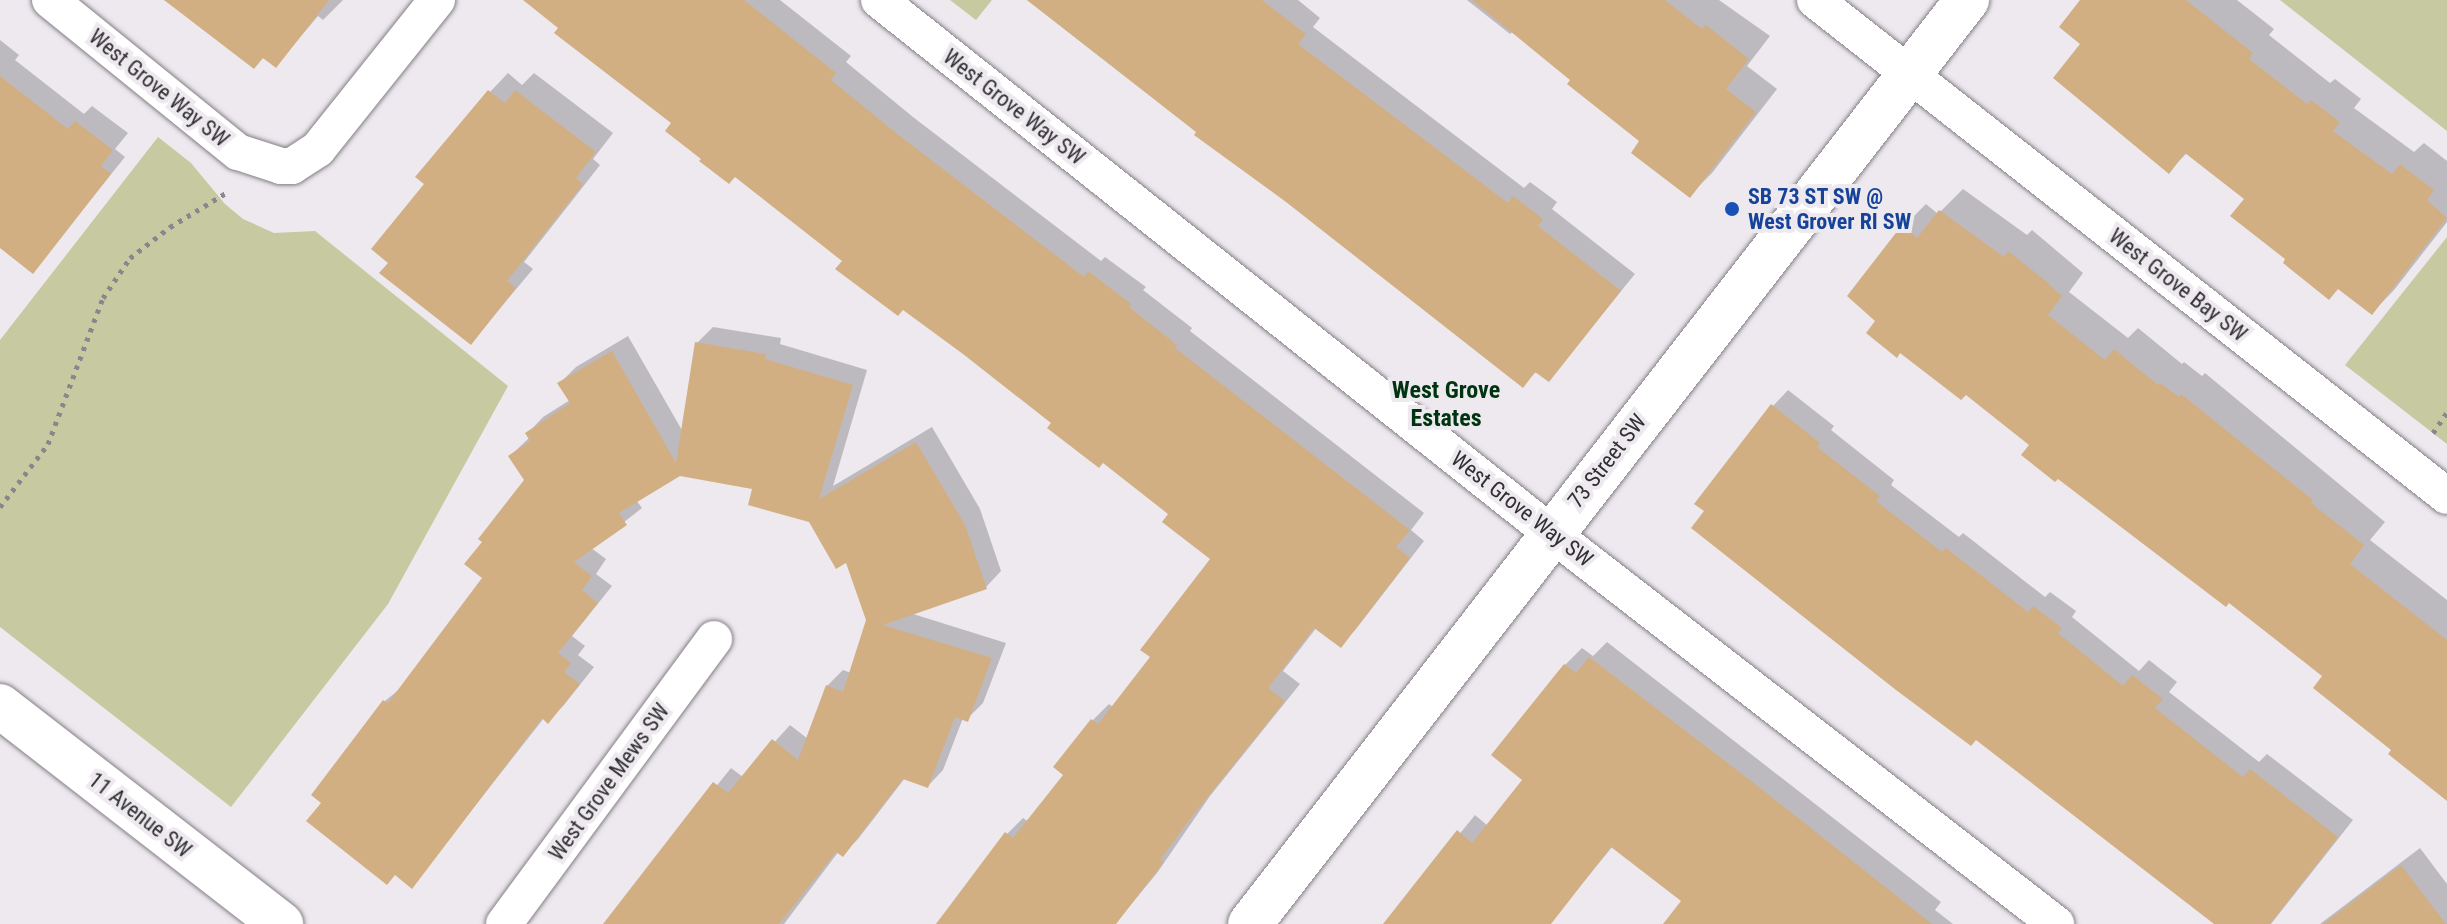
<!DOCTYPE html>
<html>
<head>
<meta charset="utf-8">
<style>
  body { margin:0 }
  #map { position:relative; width:2447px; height:924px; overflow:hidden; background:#ede9ef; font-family:"Roboto Condensed",sans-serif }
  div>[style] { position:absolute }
  .green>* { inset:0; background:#c7c9a1 }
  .shadow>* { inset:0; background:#0003 }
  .building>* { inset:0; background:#d2af83 }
  .path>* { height:5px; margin-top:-2.5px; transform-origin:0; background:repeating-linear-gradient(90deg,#89878b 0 4px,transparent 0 10px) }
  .roads { filter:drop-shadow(0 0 2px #837f84) drop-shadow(0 0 2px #837f84) }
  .minor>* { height:36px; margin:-18px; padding:0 18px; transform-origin:18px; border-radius:18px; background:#fff }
  .tertiary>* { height:44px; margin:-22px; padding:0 22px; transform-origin:22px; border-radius:22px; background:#fff }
  .dots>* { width:22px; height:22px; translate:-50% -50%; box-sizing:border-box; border:4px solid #ede9ef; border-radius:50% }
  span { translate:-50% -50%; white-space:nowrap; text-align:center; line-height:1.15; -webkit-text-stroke:8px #ede9ef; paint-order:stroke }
  .street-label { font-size:22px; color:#302f31 }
  .transit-label { font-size:22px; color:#164399; font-weight:700 }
  .left { translate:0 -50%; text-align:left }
  .neighbourhood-label { font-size:24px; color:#003411; font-weight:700 }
</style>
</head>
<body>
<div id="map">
  <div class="green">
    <i style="clip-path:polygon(950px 0,992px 0,976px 20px)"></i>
    <i style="clip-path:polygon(2280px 0,2447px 0,2447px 131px)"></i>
    <i style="clip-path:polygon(158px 137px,191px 163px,225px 204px,243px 219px,274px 233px,315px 231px,508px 386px,388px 604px,231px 807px,0 627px,0 340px)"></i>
    <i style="clip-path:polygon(2447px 237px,2447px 444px,2345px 365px)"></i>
  </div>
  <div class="shadow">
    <i style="clip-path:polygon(167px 0,343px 0,323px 20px,318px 16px,276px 66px)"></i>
    <i style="clip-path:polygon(543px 0,780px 0,851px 56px,846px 62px,913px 117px,1101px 261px,1105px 257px,1146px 287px,1143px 290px,1192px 328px,1190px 331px,1424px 513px,1411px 530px,1424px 541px,1356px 629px,1340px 645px,1317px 627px,1283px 671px,1300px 684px,1210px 796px,1157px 873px,1115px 924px,936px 924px,1007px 834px,1023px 818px,1029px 822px,1066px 774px,1056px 767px,1093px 720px,1109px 704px,1113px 707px,1153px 657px,1213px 559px,1171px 514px,673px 123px,561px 28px)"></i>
    <i style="clip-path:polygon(1027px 0,1298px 0,1320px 18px,1313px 27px,1524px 188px,1530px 182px,1557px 202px,1552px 209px,1635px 274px,1548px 380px,1537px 371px,1523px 385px)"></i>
    <i style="clip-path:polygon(1467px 0,1719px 0,1770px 36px,1747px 66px,1777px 89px,1712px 173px,1690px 195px,1642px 141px,1513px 31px,1510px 34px)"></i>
    <i style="clip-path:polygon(2083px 0,2237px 0,2274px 29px,2269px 35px,2330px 83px,2335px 79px,2361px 99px,2354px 108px,2414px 152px,2424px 143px,2447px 161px,2447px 222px,2394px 290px,2372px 313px,2339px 287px,2288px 259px,2247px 198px,2188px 152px,2169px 171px,2083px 43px)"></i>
    <i style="clip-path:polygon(0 40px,19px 55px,15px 60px,84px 114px,92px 106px,128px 133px,115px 149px,125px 157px,33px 271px,0 245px)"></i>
    <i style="clip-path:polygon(508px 73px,522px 85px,534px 73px,613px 133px,593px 159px,600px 165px,524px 262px,533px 269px,471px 343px,390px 262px,427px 184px,490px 92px)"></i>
    <i style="clip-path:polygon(1963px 189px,2027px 235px,2032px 230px,2083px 273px,2069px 292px,2128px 338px,2138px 328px,2182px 364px,2184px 362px,2202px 376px,2205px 373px,2385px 522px,2370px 540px,2447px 600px,2447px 798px,2394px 749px,2325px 676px,1878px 321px,1903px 227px,1926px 204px,1938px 214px)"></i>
    <i style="clip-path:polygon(713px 327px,781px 338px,780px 344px,867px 370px,833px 486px,932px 427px,980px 509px,1001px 571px,986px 587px,910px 613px,1006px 643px,983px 703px,967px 719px,963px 718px,943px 770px,928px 786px,905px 778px,858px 839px,843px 854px,839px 851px,784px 924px,605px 924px,731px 768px,743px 777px,790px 725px,808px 739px,827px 686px,843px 670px,851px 673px,868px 620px,847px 560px,810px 520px,755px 487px,679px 474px,636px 500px,642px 508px,591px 548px,606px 559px,596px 574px,612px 586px,572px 636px,585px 646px,578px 655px,594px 667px,564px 705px,548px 721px,544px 718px,412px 886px,323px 802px,385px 701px,402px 687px,485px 578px,526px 480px,510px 456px,530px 437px,528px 433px,543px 417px,570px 400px,560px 383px,576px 367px,628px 336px,683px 432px,697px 343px)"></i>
    <i style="clip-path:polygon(1788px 390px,1834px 426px,1831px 430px,1894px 480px,1891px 485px,1959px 537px,1963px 533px,2045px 597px,2050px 592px,2076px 611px,2072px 617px,2139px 671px,2149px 660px,2177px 682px,2169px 692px,2259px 762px,2267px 754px,2353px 820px,2271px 924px,2218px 924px,1773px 406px)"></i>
    <i style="clip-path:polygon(1607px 642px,1941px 902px,1935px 910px,1953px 924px,1692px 924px,1684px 901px,1613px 846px,1549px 924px,1386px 924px,1475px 815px,1488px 826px,1525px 779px,1565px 665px,1582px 648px,1593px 656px)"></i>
    <i style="clip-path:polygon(2420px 848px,2447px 884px,2447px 924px,2320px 924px)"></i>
  </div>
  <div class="building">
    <i style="clip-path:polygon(164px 0,329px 0,276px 68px,263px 58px,254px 69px)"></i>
    <i style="clip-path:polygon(523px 0,744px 0,836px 73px,831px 80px,896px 133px,1084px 277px,1088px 271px,1131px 304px,1129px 307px,1177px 345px,1175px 348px,1410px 530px,1396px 547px,1410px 558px,1341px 648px,1314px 628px,1268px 688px,1285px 701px,1194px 814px,1160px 860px,1164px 862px,1116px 924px,936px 924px,1005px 832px,1013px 838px,1063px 775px,1053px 767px,1091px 719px,1098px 724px,1150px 657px,1140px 650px,1210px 559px,1162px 522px,1168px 514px,1103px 463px,1099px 468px,1047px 428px,1051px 423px,963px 354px,903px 310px,898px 316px,835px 269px,842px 261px,735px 177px,729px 184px,699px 161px,701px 159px,665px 131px,671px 123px,554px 33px,558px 28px)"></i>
    <i style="clip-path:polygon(1027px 0,1262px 0,1306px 34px,1298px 44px,1508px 203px,1513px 196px,1543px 219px,1538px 226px,1621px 291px,1549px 382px,1535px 372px,1523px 388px,1286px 202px,1194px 135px,1196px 132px)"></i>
    <i style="clip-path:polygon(1472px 0,1665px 0,1702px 29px,1706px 25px,1749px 59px,1726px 89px,1756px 112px,1690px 198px,1631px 153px,1639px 141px,1567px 84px,1570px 80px)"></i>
    <i style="clip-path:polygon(2080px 0,2186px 0,2253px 53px,2249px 59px,2307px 104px,2311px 100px,2340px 122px,2333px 131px,2392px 174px,2400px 164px,2434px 190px,2427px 200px,2447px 218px,2372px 315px,2338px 289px,2329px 300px,2283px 263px,2285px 259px,2230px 216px,2244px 199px,2185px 153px,2169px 174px,2053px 78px,2080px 44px,2059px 27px)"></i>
    <i style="clip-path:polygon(0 76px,68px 129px,75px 121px,113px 150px,101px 166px,111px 174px,33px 274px,0 248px)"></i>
    <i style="clip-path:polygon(488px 90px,505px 103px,515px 90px,596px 152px,576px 178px,583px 184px,507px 281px,516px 288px,471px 345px,379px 273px,388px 263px,371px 249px,424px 184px,415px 177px)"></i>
    <i style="clip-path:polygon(1939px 210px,2004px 257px,2008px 251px,2047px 282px,2062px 296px,2048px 315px,2105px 360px,2114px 349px,2158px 385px,2160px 383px,2179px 397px,2181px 394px,2313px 500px,2311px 503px,2364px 545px,2350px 564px,2447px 640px,2447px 801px,2388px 754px,2391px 750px,2313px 688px,2322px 676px,2229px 603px,2226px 607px,2058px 479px,2055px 482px,2021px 455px,2029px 445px,1966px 395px,1961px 400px,1900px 353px,1897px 358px,1866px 333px,1875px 321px,1847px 296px,1902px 225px,1917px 238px)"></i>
    <i style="clip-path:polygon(695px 342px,766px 354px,765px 359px,853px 385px,819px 499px,916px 442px,965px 525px,987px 589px,883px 625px,992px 658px,968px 722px,955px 717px,928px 788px,903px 779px,843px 857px,836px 852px,779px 924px,603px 924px,713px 782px,728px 793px,772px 739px,798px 760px,826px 685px,843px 692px,866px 620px,846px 563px,836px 569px,809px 522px,748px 505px,752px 489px,680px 476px,619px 513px,627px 525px,574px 562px,592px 576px,582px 590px,598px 603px,558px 653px,571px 663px,564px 672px,580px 684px,548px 724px,542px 718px,412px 889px,395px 875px,387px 885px,306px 821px,321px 803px,311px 795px,383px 700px,388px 703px,482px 578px,464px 564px,482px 542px,478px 539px,524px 480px,508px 456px,530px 441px,525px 433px,570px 403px,557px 383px,612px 351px,676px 463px)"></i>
    <i style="clip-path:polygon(1771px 404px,1820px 443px,1817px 447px,1880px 496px,1876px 501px,1942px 552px,1946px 548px,2028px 612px,2033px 606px,2062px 628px,2058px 633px,2123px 686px,2132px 675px,2163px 699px,2155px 708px,2243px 777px,2250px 769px,2338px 837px,2270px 924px,2214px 924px,1976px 740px,1971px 746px,1896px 690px,1691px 528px,1704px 511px,1694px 504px)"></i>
    <i style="clip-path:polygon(1589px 657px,1759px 787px,1932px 924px,1663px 924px,1681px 901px,1611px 847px,1551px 924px,1383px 924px,1457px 830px,1472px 843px,1522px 780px,1491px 755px,1564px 664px,1576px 673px)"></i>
    <i style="clip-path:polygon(2401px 865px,2446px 924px,2323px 924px)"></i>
  </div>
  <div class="path">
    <i style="left:2433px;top:433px;width:25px;rotate:-56deg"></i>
    <i style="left:0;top:507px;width:79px;rotate:-52.7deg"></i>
    <i style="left:48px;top:444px;width:156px;rotate:-69.4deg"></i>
    <i style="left:103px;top:298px;width:48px;rotate:-56deg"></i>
    <i style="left:130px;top:258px;width:51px;rotate:-37.8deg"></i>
    <i style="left:170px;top:227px;width:69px;rotate:-31.4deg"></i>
  </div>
  <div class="roads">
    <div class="minor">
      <i style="left:50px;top:0;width:242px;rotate:39deg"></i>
      <i style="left:238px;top:152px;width:45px;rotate:18deg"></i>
      <i style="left:281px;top:166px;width:11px"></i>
      <i style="left:292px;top:166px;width:31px;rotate:-33deg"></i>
      <i style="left:318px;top:149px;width:191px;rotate:-51.4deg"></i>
      <i style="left:879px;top:0;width:858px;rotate:38.42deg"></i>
      <i style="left:1551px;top:533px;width:639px;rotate:37.75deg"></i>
      <i style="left:1815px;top:0;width:803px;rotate:38.13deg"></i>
      <i style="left:504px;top:924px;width:354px;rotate:-53.6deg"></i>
    </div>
    <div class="tertiary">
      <i style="left:0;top:706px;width:356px;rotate:37.8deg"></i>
      <i style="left:1250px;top:924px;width:1170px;rotate:-52.19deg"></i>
    </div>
  </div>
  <div class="dots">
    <i style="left:1732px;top:209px;background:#1a4fb4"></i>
  </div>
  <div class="street-label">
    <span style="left:159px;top:88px;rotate:39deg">West Grove Way SW</span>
    <span style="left:1014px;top:107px;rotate:38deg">West Grove Way SW</span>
    <span style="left:2178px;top:285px;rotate:38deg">West Grove Bay SW</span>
    <span style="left:1607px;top:461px;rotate:-52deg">73 Street SW</span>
    <span style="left:1522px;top:509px;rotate:38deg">West Grove Way SW</span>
    <span style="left:609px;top:782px;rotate:-54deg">West Grove Mews SW</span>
    <span style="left:140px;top:815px;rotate:38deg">11 Avenue SW</span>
  </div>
  <div class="transit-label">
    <span class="left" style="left:1748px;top:209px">SB 73 ST SW @<br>West Grover RI SW</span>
  </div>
  <div class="neighbourhood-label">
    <span style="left:1446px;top:405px">West Grove<br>Estates</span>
  </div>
</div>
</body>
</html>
